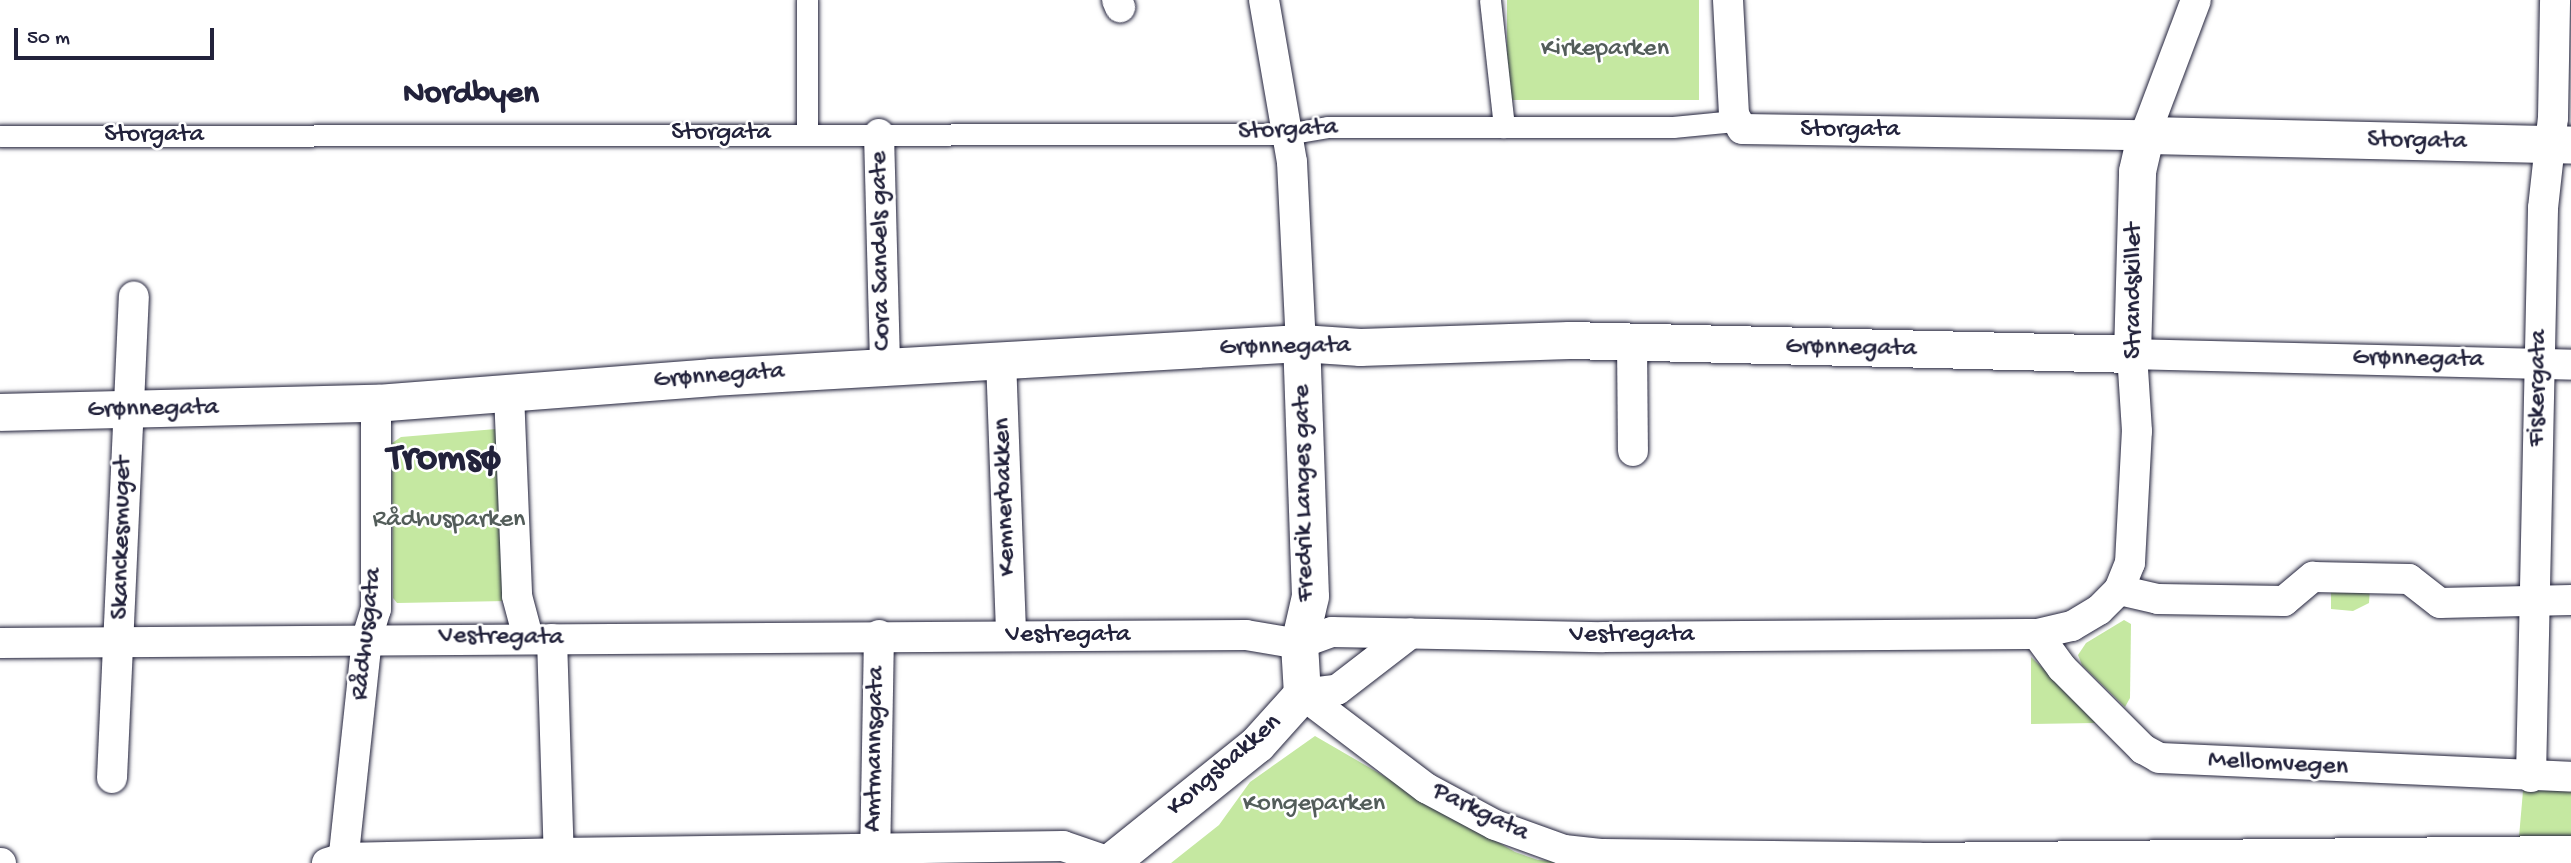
<!DOCTYPE html>
<html>
<head>
<meta charset="utf-8">
<style>
  body { margin:0 }
  #map { position:relative; width:2571px; height:863px; overflow:hidden; background:#fff; font-family:"Gochi Hand",sans-serif }
  div>[style] { position:absolute }
  .green>* { inset:0; background:#c5e8a1; transform-origin:0 0 }
  .roads { filter:drop-shadow(0 0 2px #22223b) drop-shadow(0 0 2px #22223b) }
  .pedestrian>* { height:21px; margin:-10.5px; padding:0 10.5px; transform-origin:10.5px; border-radius:10.5px; background:#fff }
  .minor>* { height:30px; margin:-15px; padding:0 15px; transform-origin:15px; border-radius:15px; background:#fff }
  .tertiary>* { height:37px; margin:-18.5px; padding:0 18.5px; transform-origin:18.5px; border-radius:18.5px; background:#fff }
  span { translate:-50% -50%; white-space:nowrap; text-align:center; line-height:1.15; -webkit-text-stroke:5px #fff; paint-order:stroke }
  .park-label { font-size:26px; color:#535d5a }
  .street-label { font-size:26px; color:#22223b }
  .district-label { font-size:33px; color:#22223b; font-weight:700 }
  .town-label { font-size:40px; color:#22223b; font-weight:700 }
  .scale { position:absolute; left:14px; top:28px; width:200px; height:32px; box-sizing:border-box; border:4px solid #22223b; border-top:0; padding-left:9px; font-size:21px; line-height:24px; white-space:nowrap; color:#22223b; -webkit-text-stroke:5px #fff; paint-order:stroke }
</style>
</head>
<body>
<div id="map">
  <div class="green">
    <i style="left:1507px;top:0;width:192px;height:100px"></i>
    <i style="clip-path:polygon(496px 429px,507px 601px,397px 603px,393px 598px,392px 443px,401px 437px)"></i>
    <i style="clip-path:polygon(2331px 588px,2370px 588px,2369px 603px,2353px 611px,2331px 609px)"></i>
    <i style="clip-path:polygon(2124px 620px,2131px 624px,2130px 698px,2125px 707px,2082px 665px,2078px 655px,2086px 643px)"></i>
    <i style="clip-path:polygon(2031px 657px,2095px 717px,2095px 723px,2031px 724px)"></i>
    <i style="clip-path:polygon(1315px 736px,1515px 852px,1538px 860px,1594px 863px,1171px 863px,1219px 825px,1250px 782px)"></i>
    <i style="clip-path:polygon(2571px 789px,2571px 841px,2531px 842px,2519px 837px,2523px 791px)"></i>
  </div>
  <div class="roads">
    <div class="pedestrian">
      <i style="left:807px;top:0;width:134px;rotate:90deg"></i>
      <i style="left:1490px;top:0;width:128px;rotate:83.7deg"></i>
      <i style="left:0;top:136px;width:1287px;rotate:-0.09deg"></i>
      <i style="left:1287px;top:134px;width:42px;rotate:-9.7deg"></i>
      <i style="left:1328px;top:127px;width:345px"></i>
      <i style="left:1673px;top:127px;width:62px;rotate:-5.5deg"></i>
    </div>
    <div class="minor">
      <i style="left:1117px;top:0;width:8px;rotate:67deg"></i>
      <i style="left:1264px;top:0;width:164px;rotate:80.2deg"></i>
      <i style="left:1292px;top:162px;width:181px;rotate:87.2deg"></i>
      <i style="left:1728px;top:0;width:115px;rotate:87deg"></i>
      <i style="left:1734px;top:115px;width:16px;rotate:60deg"></i>
      <i style="left:1742px;top:129px;width:403px;rotate:0.9deg"></i>
      <i style="left:2145px;top:135px;width:144px;rotate:-69.3deg"></i>
      <i style="left:879px;top:134px;width:233px;rotate:88.5deg"></i>
      <i style="left:1632px;top:342px;width:109px;rotate:89.5deg"></i>
      <i style="left:1001px;top:359px;width:277px;rotate:87.9deg"></i>
      <i style="left:509px;top:393px;width:203px;rotate:87.7deg"></i>
      <i style="left:517px;top:596px;width:42px;rotate:75deg"></i>
      <i style="left:2119px;top:590px;width:40px;rotate:13deg"></i>
      <i style="left:2158px;top:599px;width:126px;rotate:0.9deg"></i>
      <i style="left:2284px;top:601px;width:38px;rotate:-40deg"></i>
      <i style="left:2313px;top:577px;width:96px;rotate:1.2deg"></i>
      <i style="left:2409px;top:579px;width:39px;rotate:38deg"></i>
      <i style="left:2440px;top:603px;width:131px;rotate:-1.3deg"></i>
      <i style="left:2037px;top:634px;width:42px;rotate:53.7deg"></i>
      <i style="left:2062px;top:668px;width:115px;rotate:45deg"></i>
      <i style="left:2143px;top:749px;width:18px;rotate:29deg"></i>
      <i style="left:2159px;top:758px;width:412px;rotate:2.6deg"></i>
      <i style="left:552px;top:639px;width:224px;rotate:88.2deg"></i>
      <i style="left:0;top:643px;width:1246px;rotate:-0.37deg"></i>
      <i style="left:1246px;top:635px;width:54px;rotate:9.6deg"></i>
      <i style="left:1299px;top:644px;width:35px;rotate:-20deg"></i>
      <i style="left:1332px;top:632px;width:271px;rotate:1.1deg"></i>
      <i style="left:1603px;top:637px;width:434px;rotate:-0.4deg"></i>
      <i style="left:2037px;top:634px;width:36px;rotate:-13deg"></i>
      <i style="left:2072px;top:626px;width:31px;rotate:-31deg"></i>
      <i style="left:2099px;top:610px;width:28px;rotate:-45deg"></i>
      <i style="left:2119px;top:590px;width:29px;rotate:-68deg"></i>
      <i style="left:2130px;top:563px;width:132px;rotate:-87deg"></i>
      <i style="left:2137px;top:431px;width:77px;rotate:-93.7deg"></i>
      <i style="left:2132px;top:354px;width:439px;rotate:1.4deg"></i>
      <i style="left:1302px;top:694px;width:156px;rotate:37.2deg"></i>
      <i style="left:1426px;top:788px;width:78px;rotate:28.2deg"></i>
      <i style="left:1495px;top:825px;width:73px;rotate:19.9deg"></i>
      <i style="left:1564px;top:850px;width:39px;rotate:6deg"></i>
      <i style="left:1603px;top:854px;width:317px;rotate:0.7deg"></i>
      <i style="left:1920px;top:858px;width:651px;rotate:-0.62deg"></i>
      <i style="left:1302px;top:694px;width:35px;rotate:-7deg"></i>
      <i style="left:1337px;top:690px;width:93px;rotate:-37.6deg"></i>
      <i style="left:2531px;top:777px;width:569px;rotate:-88.79deg"></i>
      <i style="left:2543px;top:208px;width:91px;rotate:-83.7deg"></i>
      <i style="left:2553px;top:118px;width:118px;rotate:-89deg"></i>
      <i style="left:112px;top:778px;width:482px;rotate:-87.4deg"></i>
      <i style="left:0;top:863px;width:1px"></i>
      <i style="left:327px;top:863px;width:17px;rotate:-17deg"></i>
      <i style="left:343px;top:858px;width:215px;rotate:-1.3deg"></i>
      <i style="left:558px;top:853px;width:505px;rotate:-0.79deg"></i>
      <i style="left:1063px;top:846px;width:50px;rotate:18.8deg"></i>
      <i style="left:343px;top:863px;width:226px;rotate:-83.9deg"></i>
      <i style="left:367px;top:638px;width:30px;rotate:-73deg"></i>
      <i style="left:376px;top:609px;width:206px;rotate:-90deg"></i>
      <i style="left:875px;top:863px;width:228px;rotate:-89deg"></i>
    </div>
    <div class="tertiary">
      <i style="left:0;top:412px;width:376px;rotate:-1.4deg"></i>
      <i style="left:376px;top:403px;width:336px;rotate:-4.4deg"></i>
      <i style="left:711px;top:377px;width:591px;rotate:-3.3deg"></i>
      <i style="left:1301px;top:343px;width:59px;rotate:3.9deg"></i>
      <i style="left:1360px;top:347px;width:209px;rotate:-1.9deg"></i>
      <i style="left:1569px;top:340px;width:563px;rotate:1.42deg"></i>
      <i style="left:2132px;top:354px;width:183px;rotate:-88.4deg"></i>
      <i style="left:2137px;top:171px;width:37px;rotate:-77deg"></i>
      <i style="left:2145px;top:135px;width:426px;rotate:1.3deg"></i>
      <i style="left:1109px;top:863px;width:190px;rotate:-38.8deg"></i>
      <i style="left:1257px;top:744px;width:67px;rotate:-48deg"></i>
      <i style="left:1302px;top:694px;width:50px;rotate:-93.4deg"></i>
      <i style="left:1299px;top:644px;width:49px;rotate:-77.1deg"></i>
      <i style="left:1310px;top:596px;width:253px;rotate:-92deg"></i>
    </div>
  </div>
  <div class="park-label">
    <span style="left:1605px;top:50px">Kirkeparken</span>
    <span style="left:449px;top:521px">Rådhusparken</span>
    <span style="left:1314px;top:805px">Kongeparken</span>
  </div>
  <div class="street-label">
    <span style="left:1288px;top:131px;rotate:-3deg">Storgata</span>
    <span style="left:1850px;top:131px">Storgata</span>
    <span style="left:721px;top:134px">Storgata</span>
    <span style="left:154px;top:136px">Storgata</span>
    <span style="left:2417px;top:142px;rotate:1deg">Storgata</span>
    <span style="left:882px;top:251px;rotate:-91deg">Cora Sandels gate</span>
    <span style="left:2135px;top:291px;rotate:-90deg">Strandskillet</span>
    <span style="left:1285px;top:348px;rotate:-1deg">Grønnegata</span>
    <span style="left:1851px;top:349px;rotate:1deg">Grønnegata</span>
    <span style="left:2418px;top:360px;rotate:1deg">Grønnegata</span>
    <span style="left:719px;top:377px;rotate:-4deg">Grønnegata</span>
    <span style="left:2539px;top:388px;rotate:-89deg">Fiskergata</span>
    <span style="left:153px;top:410px;rotate:-1deg">Grønnegata</span>
    <span style="left:1305px;top:493px;rotate:-91deg">Fredrik Langes gate</span>
    <span style="left:1006px;top:497px;rotate:-92deg">Kemnerbakken</span>
    <span style="left:123px;top:538px;rotate:-89deg">Skanckesmuget</span>
    <span style="left:368px;top:634px;rotate:-84deg">Rådhusgata</span>
    <span style="left:1068px;top:636px">Vestregata</span>
    <span style="left:1632px;top:636px">Vestregata</span>
    <span style="left:501px;top:638px;rotate:1deg">Vestregata</span>
    <span style="left:876px;top:749px;rotate:-89deg">Amtmannsgata</span>
    <span style="left:2278px;top:765px;rotate:3deg">Mellomvegen</span>
    <span style="left:1225px;top:766px;rotate:-41deg">Kongsbakken</span>
    <span style="left:1480px;top:813px;rotate:26deg">Parkgata</span>
  </div>
  <div class="district-label">
    <span style="left:471px;top:96px">Nordbyen</span>
  </div>
  <div class="town-label">
    <span style="left:444px;top:460px">Tromsø</span>
  </div>
  <div class="scale">50 m</div>
</div>
</body>
</html>
